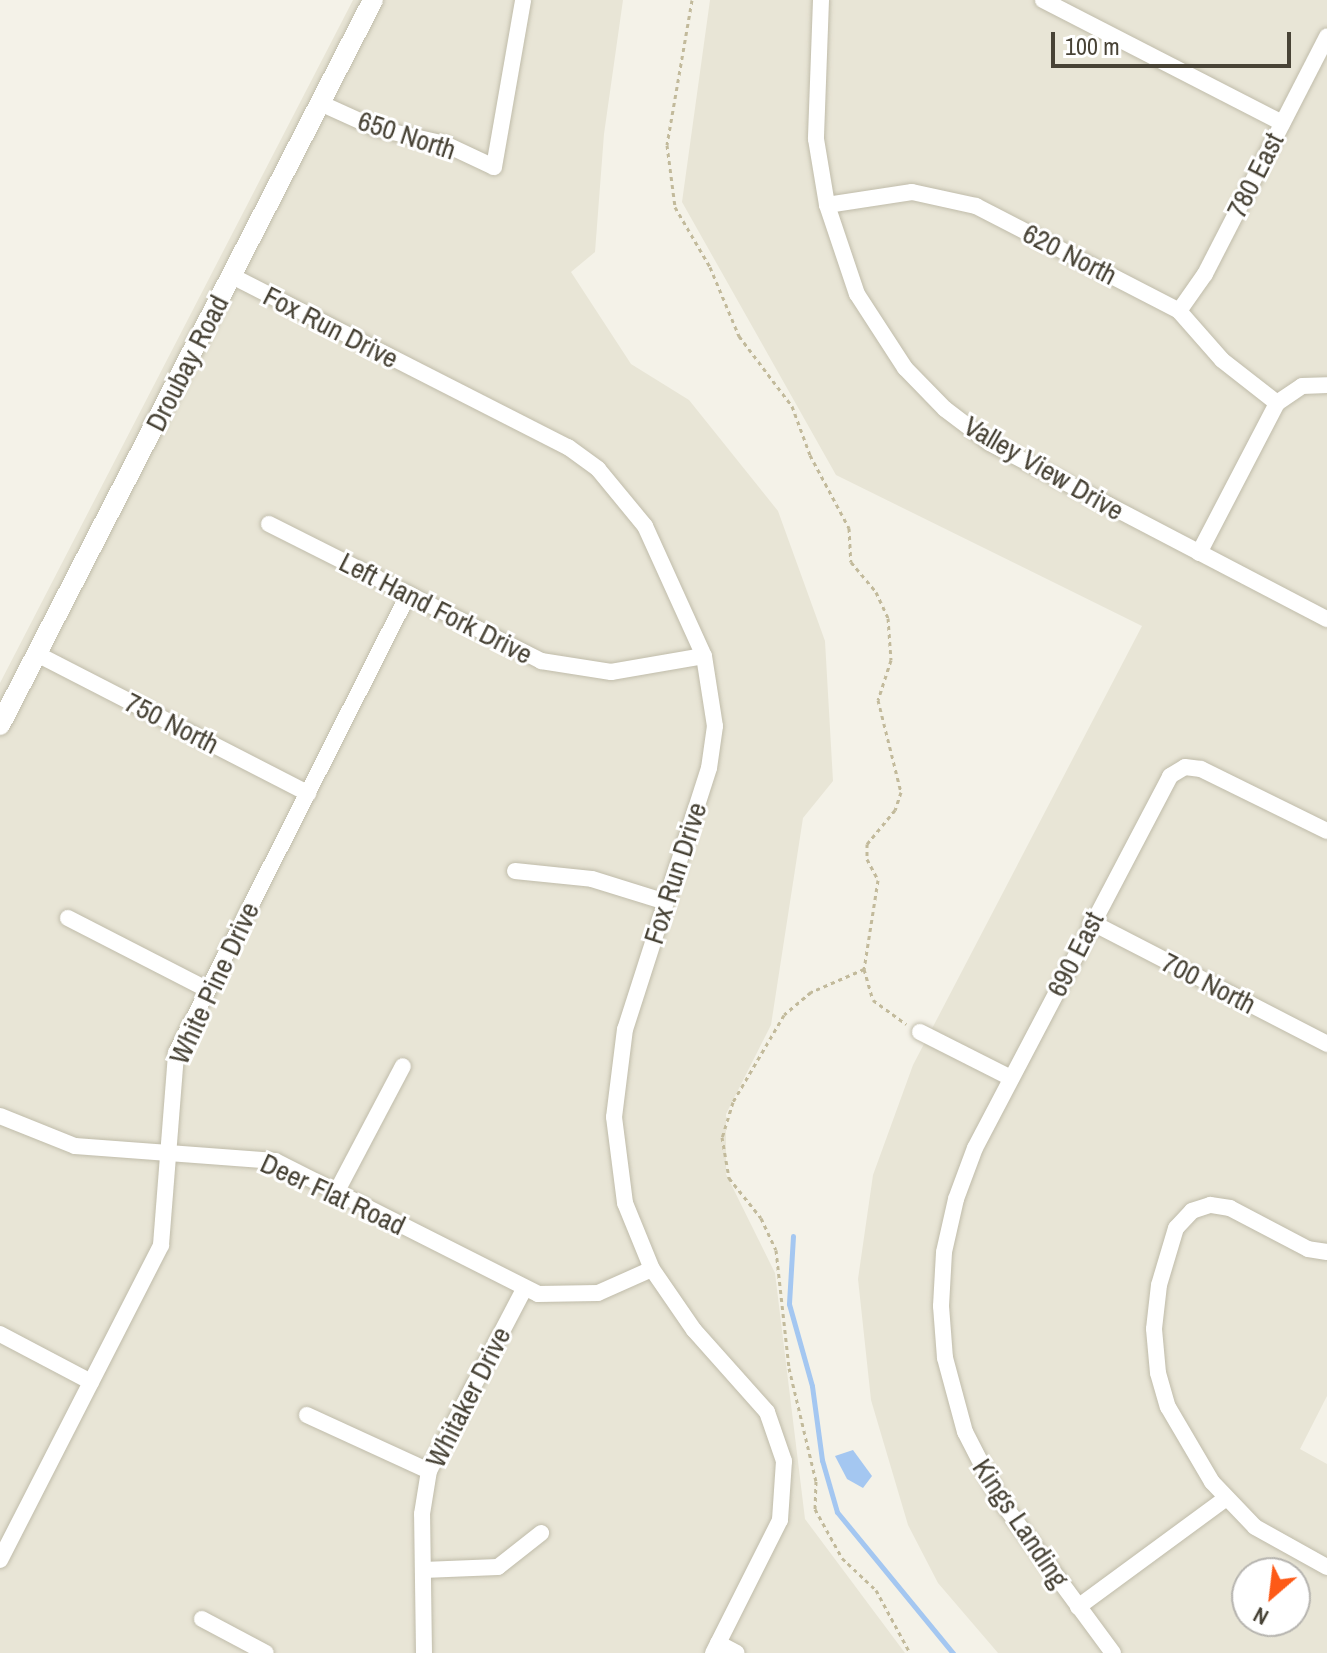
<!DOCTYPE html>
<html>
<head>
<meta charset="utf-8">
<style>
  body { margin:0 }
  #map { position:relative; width:1327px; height:1653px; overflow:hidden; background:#f4f2e8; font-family:"Archivo Narrow",sans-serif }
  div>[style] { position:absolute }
  .residential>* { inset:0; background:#e8e5d6 }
  .water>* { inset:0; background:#a4c7f1 }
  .stream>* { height:5px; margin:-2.5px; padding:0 2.5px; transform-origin:2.5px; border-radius:2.5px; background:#a4c7f1 }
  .path>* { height:3px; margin-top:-1.5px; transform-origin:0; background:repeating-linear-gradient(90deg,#c2ba9b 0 4px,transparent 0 8px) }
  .roads { filter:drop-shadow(0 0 2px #c0bcaa) drop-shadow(0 0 2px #c0bcaa) }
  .minor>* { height:16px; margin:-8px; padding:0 8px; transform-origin:8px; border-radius:8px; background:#fff }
  .tertiary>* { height:20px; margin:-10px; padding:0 10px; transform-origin:10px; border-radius:10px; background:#fff }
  span { translate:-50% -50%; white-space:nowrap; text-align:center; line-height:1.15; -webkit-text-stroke:6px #fff; paint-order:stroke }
  .street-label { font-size:28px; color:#484336 }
  .north { position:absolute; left:1231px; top:1557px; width:80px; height:80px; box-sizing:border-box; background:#fff; border:2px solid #b6b4af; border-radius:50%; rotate:208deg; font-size:22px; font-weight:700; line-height:32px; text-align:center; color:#484336 }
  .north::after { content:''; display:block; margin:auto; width:28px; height:36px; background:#fd5a17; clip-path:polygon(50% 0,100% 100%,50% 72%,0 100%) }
  .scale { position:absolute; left:1051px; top:32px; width:240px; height:36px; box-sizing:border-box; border:4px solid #484336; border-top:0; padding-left:10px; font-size:24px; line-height:28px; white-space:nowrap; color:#484336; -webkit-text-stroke:6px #fff; paint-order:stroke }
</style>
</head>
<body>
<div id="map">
  <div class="residential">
    <i style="clip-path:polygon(353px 0,623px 0,604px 134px,595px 252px,571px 272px,631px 364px,689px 400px,778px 511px,825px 641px,833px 781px,803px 818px,771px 1025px,726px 1114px,726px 1174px,775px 1273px,805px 1519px,905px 1653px,0 1653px,0 683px)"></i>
    <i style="clip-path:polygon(evenodd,710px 0,1327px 0,1327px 1396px,1300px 1449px,1327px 1464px,1327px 1653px,998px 1653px,938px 1583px,908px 1525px,871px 1400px,858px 1279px,873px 1175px,913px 1065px,1142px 626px,836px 475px,682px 202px,710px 0,1247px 1573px,1295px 1573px,1295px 1621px,1247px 1621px,1247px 1573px)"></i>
  </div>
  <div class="water">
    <i style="clip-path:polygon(853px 1450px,872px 1476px,863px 1488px,847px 1479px,835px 1456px)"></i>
  </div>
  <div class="stream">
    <i style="left:793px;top:1236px;width:68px;rotate:93.4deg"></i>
    <i style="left:789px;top:1304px;width:85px;rotate:74.3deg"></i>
    <i style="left:812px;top:1386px;width:75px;rotate:82.3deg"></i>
    <i style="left:822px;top:1460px;width:54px;rotate:73.9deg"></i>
    <i style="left:837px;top:1512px;width:183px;rotate:50.6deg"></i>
  </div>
  <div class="path">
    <i style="left:692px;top:0;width:147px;rotate:99.8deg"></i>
    <i style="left:667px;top:145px;width:63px;rotate:82.6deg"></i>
    <i style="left:675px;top:207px;width:69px;rotate:59.7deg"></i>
    <i style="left:710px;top:267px;width:75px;rotate:67.2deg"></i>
    <i style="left:739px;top:336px;width:88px;rotate:52.9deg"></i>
    <i style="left:792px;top:406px;width:52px;rotate:69.8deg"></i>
    <i style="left:810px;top:455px;width:83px;rotate:61.9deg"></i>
    <i style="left:849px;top:528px;width:34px;rotate:87deg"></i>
    <i style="left:851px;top:562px;width:39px;rotate:50deg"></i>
    <i style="left:876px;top:592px;width:29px;rotate:65deg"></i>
    <i style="left:888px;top:618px;width:42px;rotate:85.9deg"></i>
    <i style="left:891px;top:660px;width:42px;rotate:108deg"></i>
    <i style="left:878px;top:700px;width:95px;rotate:76deg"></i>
    <i style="left:901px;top:792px;width:19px;rotate:108deg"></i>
    <i style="left:895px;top:810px;width:44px;rotate:129.5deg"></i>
    <i style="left:867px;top:844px;width:15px;rotate:90deg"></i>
    <i style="left:867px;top:859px;width:24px;rotate:62deg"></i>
    <i style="left:878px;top:880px;width:90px;rotate:98.9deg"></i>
    <i style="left:864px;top:969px;width:32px;rotate:74deg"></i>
    <i style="left:873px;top:1000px;width:41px;rotate:36deg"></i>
    <i style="left:864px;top:969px;width:58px;rotate:156.5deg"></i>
    <i style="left:811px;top:992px;width:35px;rotate:140deg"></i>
    <i style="left:784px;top:1015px;width:101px;rotate:120.4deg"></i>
    <i style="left:733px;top:1102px;width:37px;rotate:107deg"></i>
    <i style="left:722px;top:1137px;width:42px;rotate:80.3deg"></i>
    <i style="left:729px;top:1178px;width:51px;rotate:51.3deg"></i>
    <i style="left:761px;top:1218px;width:35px;rotate:65deg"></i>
    <i style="left:776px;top:1250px;width:119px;rotate:83.7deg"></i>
    <i style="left:789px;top:1368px;width:116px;rotate:76.6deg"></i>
    <i style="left:816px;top:1481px;width:28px;rotate:92deg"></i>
    <i style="left:815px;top:1509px;width:56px;rotate:61.1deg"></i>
    <i style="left:842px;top:1558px;width:47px;rotate:43.3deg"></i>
    <i style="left:876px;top:1590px;width:72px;rotate:61.6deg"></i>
  </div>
  <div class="roads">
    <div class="minor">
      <i style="left:821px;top:0;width:139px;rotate:92.1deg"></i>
      <i style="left:816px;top:139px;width:67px;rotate:80.5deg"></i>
      <i style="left:827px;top:205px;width:94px;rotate:71.4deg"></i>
      <i style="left:857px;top:294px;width:88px;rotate:57deg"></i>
      <i style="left:905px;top:368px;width:57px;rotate:45.7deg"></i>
      <i style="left:945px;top:409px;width:56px;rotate:37.1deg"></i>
      <i style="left:990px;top:443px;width:380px;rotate:27.6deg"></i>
      <i style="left:1043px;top:0;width:269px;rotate:27.2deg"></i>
      <i style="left:320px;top:103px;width:60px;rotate:24.4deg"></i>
      <i style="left:375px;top:128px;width:72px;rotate:12.9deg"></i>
      <i style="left:445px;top:144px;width:54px;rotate:25.1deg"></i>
      <i style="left:494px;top:167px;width:169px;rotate:-80.1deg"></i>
      <i style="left:827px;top:205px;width:86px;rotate:-8.7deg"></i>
      <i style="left:912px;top:192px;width:66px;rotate:12.3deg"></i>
      <i style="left:976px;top:206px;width:229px;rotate:27.3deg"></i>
      <i style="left:1179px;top:311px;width:65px;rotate:48.7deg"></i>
      <i style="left:1222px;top:360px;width:70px;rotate:38deg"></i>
      <i style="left:232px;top:276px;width:377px;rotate:27deg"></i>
      <i style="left:568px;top:447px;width:37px;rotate:36deg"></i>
      <i style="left:598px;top:469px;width:74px;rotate:50.5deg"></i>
      <i style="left:645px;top:526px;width:143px;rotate:65.6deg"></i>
      <i style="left:704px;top:656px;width:71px;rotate:81.1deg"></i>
      <i style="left:715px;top:726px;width:42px;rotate:98.1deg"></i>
      <i style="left:709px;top:768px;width:274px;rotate:107.8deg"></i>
      <i style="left:625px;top:1029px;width:89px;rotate:97.1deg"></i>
      <i style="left:614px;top:1117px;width:87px;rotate:82.7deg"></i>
      <i style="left:625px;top:1203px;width:71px;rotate:67.8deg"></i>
      <i style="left:652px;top:1269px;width:74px;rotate:55.5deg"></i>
      <i style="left:694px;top:1330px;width:110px;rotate:48.3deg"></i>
      <i style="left:767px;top:1412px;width:52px;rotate:70.9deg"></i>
      <i style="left:784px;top:1461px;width:59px;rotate:93.9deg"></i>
      <i style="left:780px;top:1520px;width:149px;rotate:116.7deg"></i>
      <i style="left:1179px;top:311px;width:45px;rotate:-54.9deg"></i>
      <i style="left:1205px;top:274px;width:267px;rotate:-62.8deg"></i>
      <i style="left:269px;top:524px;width:305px;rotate:26.7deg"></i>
      <i style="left:541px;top:661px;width:71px;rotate:8.9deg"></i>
      <i style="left:611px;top:672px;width:94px;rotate:-9.8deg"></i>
      <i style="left:1199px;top:553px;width:169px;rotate:-62.5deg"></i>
      <i style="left:1277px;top:403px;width:30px;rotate:-34deg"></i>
      <i style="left:1302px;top:386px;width:25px;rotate:-2deg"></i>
      <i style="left:37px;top:654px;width:305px;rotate:27.2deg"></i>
      <i style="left:515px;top:871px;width:77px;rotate:5.9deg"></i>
      <i style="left:592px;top:879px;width:77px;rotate:17.3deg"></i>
      <i style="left:68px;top:918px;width:157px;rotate:27.2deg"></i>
      <i style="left:1091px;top:922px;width:266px;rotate:27.3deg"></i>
      <i style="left:920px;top:1032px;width:102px;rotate:26.8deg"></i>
      <i style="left:0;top:1116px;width:81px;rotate:21.8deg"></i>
      <i style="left:75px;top:1146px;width:201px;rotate:4.3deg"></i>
      <i style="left:275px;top:1161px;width:295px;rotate:26.8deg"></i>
      <i style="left:538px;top:1294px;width:60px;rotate:-1deg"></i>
      <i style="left:598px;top:1293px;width:59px;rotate:-24deg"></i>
      <i style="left:337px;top:1191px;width:141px;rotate:-62.2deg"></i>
      <i style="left:1327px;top:1252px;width:19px;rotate:-171deg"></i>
      <i style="left:1308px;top:1249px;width:88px;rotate:-152.3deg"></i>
      <i style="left:1230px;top:1208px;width:20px;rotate:-171deg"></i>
      <i style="left:1210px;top:1205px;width:19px;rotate:162deg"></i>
      <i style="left:1192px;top:1211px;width:23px;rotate:133deg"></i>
      <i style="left:1176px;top:1228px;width:59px;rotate:106.6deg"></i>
      <i style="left:1159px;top:1285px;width:44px;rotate:96.5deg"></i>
      <i style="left:1154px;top:1329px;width:44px;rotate:84.8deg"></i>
      <i style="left:1158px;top:1373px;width:35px;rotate:74deg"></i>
      <i style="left:1168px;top:1407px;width:87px;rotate:59.6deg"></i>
      <i style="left:1212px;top:1482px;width:62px;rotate:46.3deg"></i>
      <i style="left:1255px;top:1527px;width:82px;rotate:29.1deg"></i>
      <i style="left:0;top:1334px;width:103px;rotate:27.8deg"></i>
      <i style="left:307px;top:1415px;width:134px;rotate:24.7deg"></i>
      <i style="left:0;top:1560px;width:354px;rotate:-62.9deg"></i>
      <i style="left:161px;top:1245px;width:193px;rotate:-85.5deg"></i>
      <i style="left:176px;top:1053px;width:513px;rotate:-63.14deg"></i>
      <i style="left:423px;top:1570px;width:75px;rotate:-2.3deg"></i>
      <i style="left:498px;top:1567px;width:55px;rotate:-38.3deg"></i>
      <i style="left:1078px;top:1607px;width:182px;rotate:-36.3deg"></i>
      <i style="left:202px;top:1619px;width:72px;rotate:28deg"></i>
      <i style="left:718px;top:1643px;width:21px;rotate:28deg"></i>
      <i style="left:424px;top:1653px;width:139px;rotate:-90.8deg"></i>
      <i style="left:422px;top:1514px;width:44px;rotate:-80.8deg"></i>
      <i style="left:429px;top:1471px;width:205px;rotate:-62.4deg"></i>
      <i style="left:1113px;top:1653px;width:190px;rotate:-126.4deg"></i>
      <i style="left:1000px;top:1500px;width:76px;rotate:-117.2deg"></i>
      <i style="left:965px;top:1432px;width:77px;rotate:-105.1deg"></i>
      <i style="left:945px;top:1358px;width:52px;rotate:-94.4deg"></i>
      <i style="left:941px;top:1306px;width:54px;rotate:-86.8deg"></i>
      <i style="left:944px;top:1252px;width:54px;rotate:-77.2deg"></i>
      <i style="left:956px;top:1199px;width:54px;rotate:-69.6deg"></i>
      <i style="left:975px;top:1148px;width:420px;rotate:-62.3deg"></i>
      <i style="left:1170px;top:776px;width:17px;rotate:-31deg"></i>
      <i style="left:1185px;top:767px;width:16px;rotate:7deg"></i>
      <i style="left:1201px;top:769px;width:140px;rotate:26.2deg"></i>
    </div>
    <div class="tertiary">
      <i style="left:0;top:725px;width:815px;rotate:-62.77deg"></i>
    </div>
  </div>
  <div class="street-label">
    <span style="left:407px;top:135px;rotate:18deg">650 North</span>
    <span style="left:1255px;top:175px;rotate:-63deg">780 East</span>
    <span style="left:1070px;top:254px;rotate:27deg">620 North</span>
    <span style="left:331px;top:327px;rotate:27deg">Fox Run Drive</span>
    <span style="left:187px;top:363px;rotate:-63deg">Droubay Road</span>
    <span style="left:1044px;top:468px;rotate:30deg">Valley View Drive</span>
    <span style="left:436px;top:608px;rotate:27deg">Left Hand Fork Drive</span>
    <span style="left:172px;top:723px;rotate:27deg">750 North</span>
    <span style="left:675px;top:873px;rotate:-72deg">Fox Run Drive</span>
    <span style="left:1075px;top:954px;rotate:-63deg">690 East</span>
    <span style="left:214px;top:983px;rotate:-65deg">White Pine Drive</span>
    <span style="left:1209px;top:983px;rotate:27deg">700 North</span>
    <span style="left:333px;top:1194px;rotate:25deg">Deer Flat Road</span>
    <span style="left:468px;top:1397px;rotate:-63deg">Whitaker Drive</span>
    <span style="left:1021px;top:1523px;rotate:56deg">Kings Landing</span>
  </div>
  <div class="north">N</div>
  <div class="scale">100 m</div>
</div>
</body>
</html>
